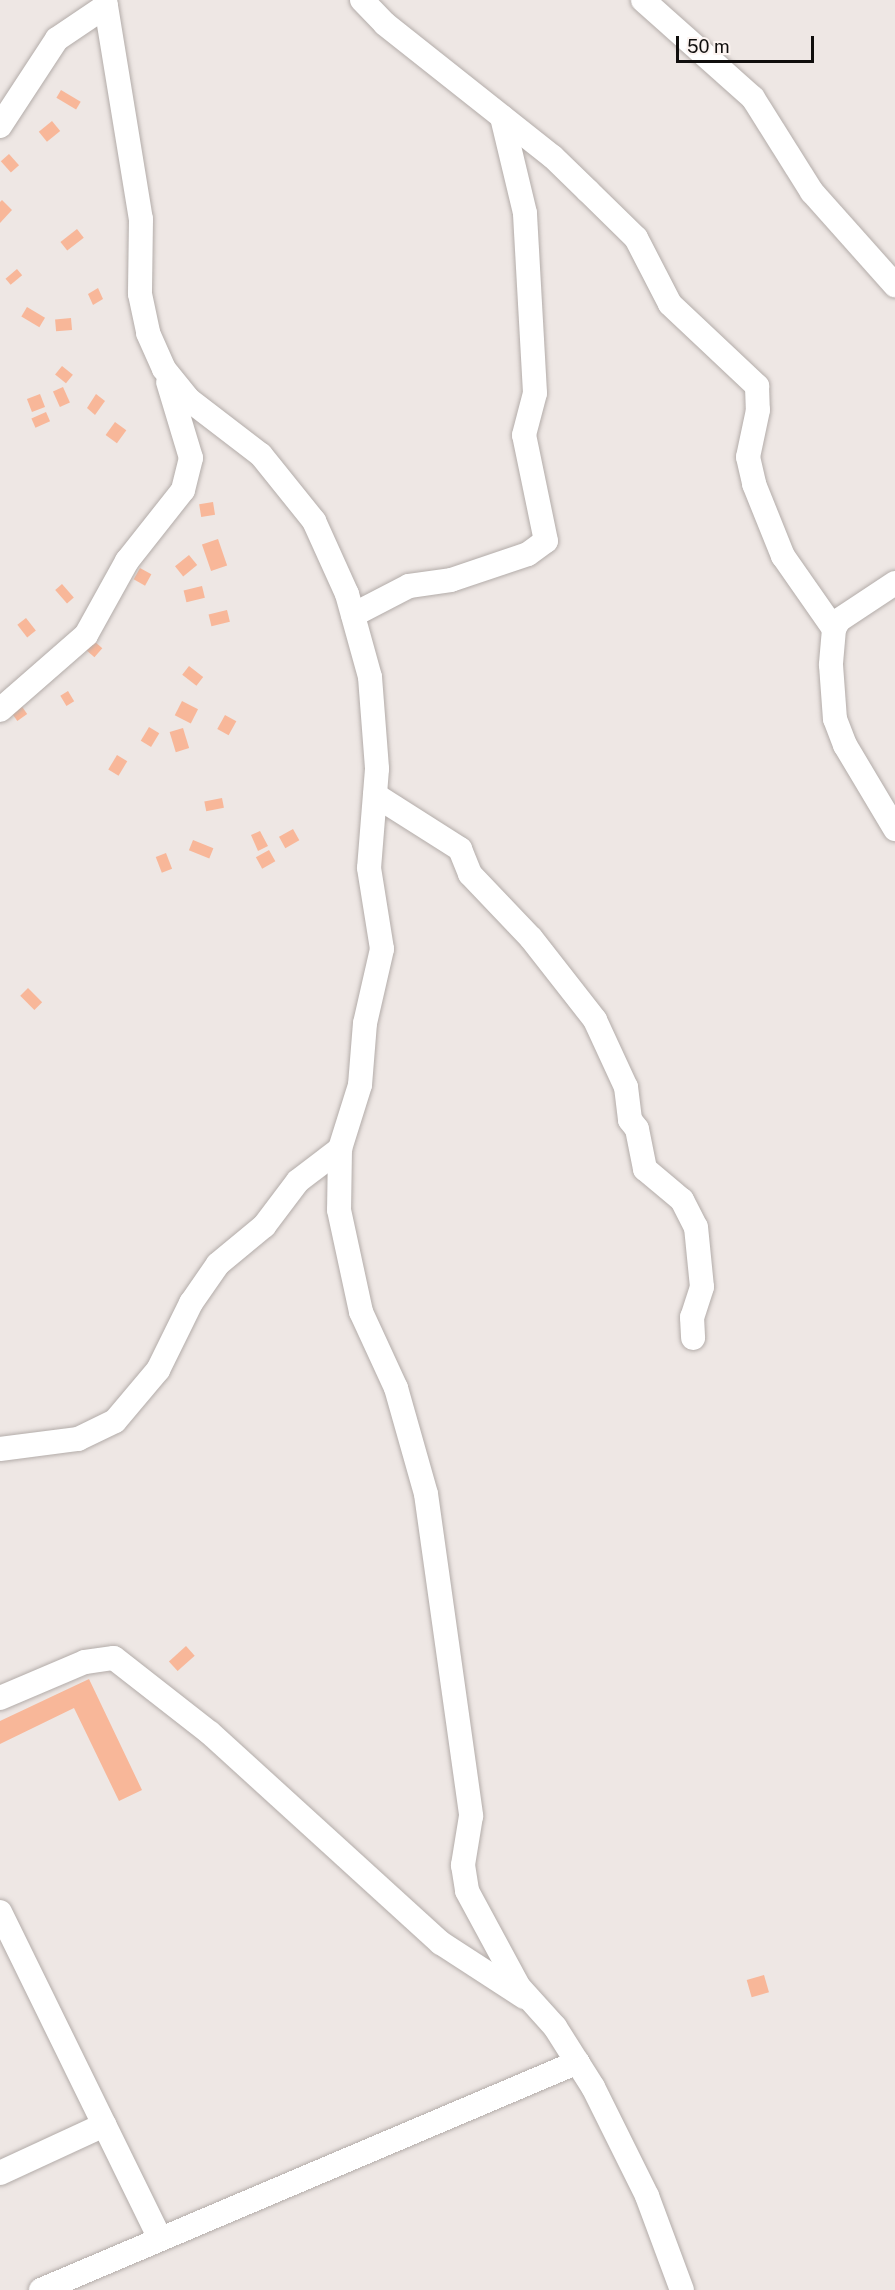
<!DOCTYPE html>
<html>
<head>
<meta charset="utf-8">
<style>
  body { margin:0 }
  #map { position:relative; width:895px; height:2290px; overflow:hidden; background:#eee7e4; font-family:"Public Sans",sans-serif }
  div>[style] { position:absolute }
  .building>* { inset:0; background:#f8b799; transform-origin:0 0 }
  .roads { filter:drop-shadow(0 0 2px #b3aca9) drop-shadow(0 0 2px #b3aca9) }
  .minor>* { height:24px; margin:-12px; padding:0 12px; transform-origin:12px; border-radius:12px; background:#fff }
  span { translate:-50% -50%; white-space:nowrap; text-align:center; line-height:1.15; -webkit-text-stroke:6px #fcf4f1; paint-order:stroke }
  .scale { position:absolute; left:676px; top:36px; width:138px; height:27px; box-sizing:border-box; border:3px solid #100e0d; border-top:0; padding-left:8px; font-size:18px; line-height:21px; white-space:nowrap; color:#100e0d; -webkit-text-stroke:4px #fcf4f1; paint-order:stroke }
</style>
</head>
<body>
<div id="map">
  <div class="building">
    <i style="left:61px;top:90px;width:23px;height:9px;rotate:31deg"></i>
    <i style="left:52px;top:121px;width:13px;height:17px;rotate:51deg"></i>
    <i style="left:9px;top:154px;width:15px;height:11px;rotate:48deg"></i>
    <i style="clip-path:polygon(2px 200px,12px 210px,0 223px,0 202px)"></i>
    <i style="left:77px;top:229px;width:11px;height:21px;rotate:52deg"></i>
    <i style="left:17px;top:269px;width:8px;height:15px;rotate:50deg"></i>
    <i style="clip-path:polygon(98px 288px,103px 299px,93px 305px,88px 294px)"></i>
    <i style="left:27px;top:307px;width:21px;height:11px;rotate:31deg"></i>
    <i style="left:71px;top:318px;width:12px;height:16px;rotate:85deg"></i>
    <i style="left:62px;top:366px;width:14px;height:11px;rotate:39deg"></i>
    <i style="left:63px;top:387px;width:17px;height:11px;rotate:66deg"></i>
    <i style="left:40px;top:394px;width:14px;height:14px;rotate:69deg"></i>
    <i style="clip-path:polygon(96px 394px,105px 401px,95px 415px,87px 408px)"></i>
    <i style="left:46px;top:412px;width:10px;height:16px;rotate:66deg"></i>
    <i style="left:115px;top:422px;width:14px;height:16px;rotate:36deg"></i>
    <i style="left:213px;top:502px;width:13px;height:14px;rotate:81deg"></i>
    <i style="left:218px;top:539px;width:28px;height:17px;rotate:71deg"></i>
    <i style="left:189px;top:555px;width:13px;height:18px;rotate:51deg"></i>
    <i style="left:140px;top:568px;width:13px;height:13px;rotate:29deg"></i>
    <i style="left:62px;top:584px;width:18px;height:9px;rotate:49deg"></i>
    <i style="left:202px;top:586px;width:12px;height:19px;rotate:76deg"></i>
    <i style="left:227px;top:610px;width:12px;height:19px;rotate:76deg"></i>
    <i style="left:26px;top:618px;width:16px;height:11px;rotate:52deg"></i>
    <i style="left:94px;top:641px;width:11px;height:12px;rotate:41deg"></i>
    <i style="left:189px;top:666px;width:18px;height:11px;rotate:38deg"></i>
    <i style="left:68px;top:691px;width:12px;height:9px;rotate:59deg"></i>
    <i style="left:18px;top:701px;width:16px;height:12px;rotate:55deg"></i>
    <i style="left:182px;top:701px;width:18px;height:16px;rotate:27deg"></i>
    <i style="left:225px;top:715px;width:13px;height:16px;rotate:29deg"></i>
    <i style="left:149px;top:727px;width:12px;height:16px;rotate:31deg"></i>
    <i style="left:183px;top:728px;width:21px;height:14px;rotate:73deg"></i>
    <i style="left:117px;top:755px;width:12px;height:17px;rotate:31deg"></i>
    <i style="left:222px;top:798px;width:10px;height:18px;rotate:79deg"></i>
    <i style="left:293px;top:829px;width:13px;height:16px;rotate:61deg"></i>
    <i style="clip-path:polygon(260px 831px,268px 846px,258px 851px,251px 835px)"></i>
    <i style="left:193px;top:840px;width:22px;height:11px;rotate:22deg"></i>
    <i style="left:269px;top:850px;width:13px;height:15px;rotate:61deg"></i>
    <i style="left:166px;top:853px;width:17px;height:11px;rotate:69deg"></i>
    <i style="left:28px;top:988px;width:20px;height:11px;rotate:45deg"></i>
    <i style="left:186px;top:1646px;width:13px;height:23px;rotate:48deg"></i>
    <i style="clip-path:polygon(89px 1679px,142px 1790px,119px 1801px,74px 1708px,0 1744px,0 1721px)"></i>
    <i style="left:764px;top:1975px;width:18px;height:18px;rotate:74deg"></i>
  </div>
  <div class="roads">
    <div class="minor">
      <i style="left:105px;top:0;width:222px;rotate:80.7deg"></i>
      <i style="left:141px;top:219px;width:75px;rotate:90.8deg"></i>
      <i style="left:140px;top:294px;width:40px;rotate:78deg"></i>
      <i style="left:148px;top:333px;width:39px;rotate:66deg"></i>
      <i style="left:164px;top:369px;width:38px;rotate:51deg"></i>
      <i style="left:188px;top:399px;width:92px;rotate:37.5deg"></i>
      <i style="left:261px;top:455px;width:85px;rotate:51.2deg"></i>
      <i style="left:314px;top:521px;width:80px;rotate:65.7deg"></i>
      <i style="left:347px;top:594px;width:86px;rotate:74.5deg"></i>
      <i style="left:370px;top:677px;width:92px;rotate:85.6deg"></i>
      <i style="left:377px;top:769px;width:99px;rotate:94.6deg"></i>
      <i style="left:369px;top:868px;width:82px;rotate:80.9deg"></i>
      <i style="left:382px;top:949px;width:76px;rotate:102.9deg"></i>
      <i style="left:365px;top:1023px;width:62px;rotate:94.6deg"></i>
      <i style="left:360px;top:1085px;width:67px;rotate:107.4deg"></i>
      <i style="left:340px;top:1149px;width:61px;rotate:90.9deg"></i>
      <i style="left:339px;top:1210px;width:104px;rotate:77.8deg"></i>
      <i style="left:361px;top:1312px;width:84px;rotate:65.3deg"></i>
      <i style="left:396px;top:1388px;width:110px;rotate:74.2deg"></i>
      <i style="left:426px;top:1494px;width:325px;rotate:82deg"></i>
      <i style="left:471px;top:1816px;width:50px;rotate:99.3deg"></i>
      <i style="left:463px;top:1865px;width:26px;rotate:81deg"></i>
      <i style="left:467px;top:1891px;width:109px;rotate:61.6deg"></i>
      <i style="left:519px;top:1987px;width:54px;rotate:48deg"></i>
      <i style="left:555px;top:2027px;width:71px;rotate:57.7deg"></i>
      <i style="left:593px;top:2087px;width:122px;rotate:63.6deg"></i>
      <i style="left:647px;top:2196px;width:100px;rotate:69.6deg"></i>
      <i style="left:362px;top:0;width:33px;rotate:46deg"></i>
      <i style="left:385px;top:24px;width:214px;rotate:38.4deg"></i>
      <i style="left:553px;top:157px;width:49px;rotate:44.2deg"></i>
      <i style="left:588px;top:191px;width:67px;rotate:44.4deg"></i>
      <i style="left:636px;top:238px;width:74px;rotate:62.7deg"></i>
      <i style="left:670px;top:304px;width:120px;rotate:43.3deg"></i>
      <i style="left:757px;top:386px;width:24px;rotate:88deg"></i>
      <i style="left:758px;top:410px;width:48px;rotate:102deg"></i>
      <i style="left:748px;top:457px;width:28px;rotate:77deg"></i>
      <i style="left:754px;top:484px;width:78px;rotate:68.1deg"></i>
      <i style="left:783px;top:556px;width:89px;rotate:55.1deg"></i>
      <i style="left:643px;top:0;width:147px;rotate:41.7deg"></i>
      <i style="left:753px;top:98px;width:111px;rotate:57.9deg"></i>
      <i style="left:812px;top:192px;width:125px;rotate:48.3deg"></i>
      <i style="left:0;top:126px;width:104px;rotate:-56.8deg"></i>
      <i style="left:57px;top:39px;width:59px;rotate:-34deg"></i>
      <i style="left:895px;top:583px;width:67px;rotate:146.5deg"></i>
      <i style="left:839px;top:620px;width:10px;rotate:119deg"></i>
      <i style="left:834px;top:629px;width:36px;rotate:95deg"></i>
      <i style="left:831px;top:665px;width:54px;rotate:85.8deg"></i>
      <i style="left:835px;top:719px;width:28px;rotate:69deg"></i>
      <i style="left:845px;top:745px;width:98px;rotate:59.2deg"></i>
      <i style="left:353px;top:615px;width:63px;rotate:-27.4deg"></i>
      <i style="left:409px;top:586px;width:42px;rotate:-8.1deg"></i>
      <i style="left:451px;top:580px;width:81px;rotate:-18.7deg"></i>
      <i style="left:528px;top:554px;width:22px;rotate:-36deg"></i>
      <i style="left:546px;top:541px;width:108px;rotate:-101.7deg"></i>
      <i style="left:524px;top:435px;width:43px;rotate:-75.3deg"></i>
      <i style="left:535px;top:393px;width:180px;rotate:-93.2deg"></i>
      <i style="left:525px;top:213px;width:99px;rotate:-103.5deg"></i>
      <i style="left:0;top:710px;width:114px;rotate:-41.1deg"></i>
      <i style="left:86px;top:635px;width:85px;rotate:-61deg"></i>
      <i style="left:127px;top:561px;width:90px;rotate:-51.7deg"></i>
      <i style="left:183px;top:490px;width:33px;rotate:-76deg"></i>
      <i style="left:191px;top:458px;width:79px;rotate:-106.8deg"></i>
      <i style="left:375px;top:795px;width:101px;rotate:32.4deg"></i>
      <i style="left:460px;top:849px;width:27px;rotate:68deg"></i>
      <i style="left:470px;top:874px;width:88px;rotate:46.4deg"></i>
      <i style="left:531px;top:938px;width:104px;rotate:52deg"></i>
      <i style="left:595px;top:1020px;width:74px;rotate:65.2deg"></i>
      <i style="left:626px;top:1087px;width:33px;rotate:83deg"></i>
      <i style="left:630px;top:1120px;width:11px;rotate:52deg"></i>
      <i style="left:637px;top:1129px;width:41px;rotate:78.7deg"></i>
      <i style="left:645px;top:1169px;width:48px;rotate:40deg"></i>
      <i style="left:682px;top:1200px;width:30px;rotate:63deg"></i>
      <i style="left:696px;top:1227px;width:60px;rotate:84.3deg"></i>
      <i style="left:702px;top:1287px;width:32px;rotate:108deg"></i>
      <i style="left:692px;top:1317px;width:21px;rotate:87deg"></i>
      <i style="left:0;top:1449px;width:79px;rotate:-7.3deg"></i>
      <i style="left:78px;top:1439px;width:41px;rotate:-25.9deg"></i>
      <i style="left:115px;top:1421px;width:67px;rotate:-49.9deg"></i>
      <i style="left:158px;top:1370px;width:75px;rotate:-63.8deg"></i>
      <i style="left:191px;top:1303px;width:47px;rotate:-55.3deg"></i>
      <i style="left:218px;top:1264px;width:60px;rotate:-39.6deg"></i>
      <i style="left:264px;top:1226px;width:56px;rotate:-52.9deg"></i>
      <i style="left:298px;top:1181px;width:53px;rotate:-37.3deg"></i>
      <i style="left:0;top:1698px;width:92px;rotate:-23deg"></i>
      <i style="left:85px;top:1662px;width:29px;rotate:-8deg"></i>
      <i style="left:114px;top:1658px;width:122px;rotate:38deg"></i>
      <i style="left:210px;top:1733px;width:312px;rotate:42.3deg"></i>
      <i style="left:441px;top:1943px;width:99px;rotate:33deg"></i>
      <i style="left:0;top:1912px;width:364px;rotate:63.9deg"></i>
      <i style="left:0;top:2173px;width:115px;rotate:-24.8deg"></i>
      <i style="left:41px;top:2290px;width:583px;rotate:-23.01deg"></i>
    </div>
  </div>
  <div class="scale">50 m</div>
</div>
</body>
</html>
